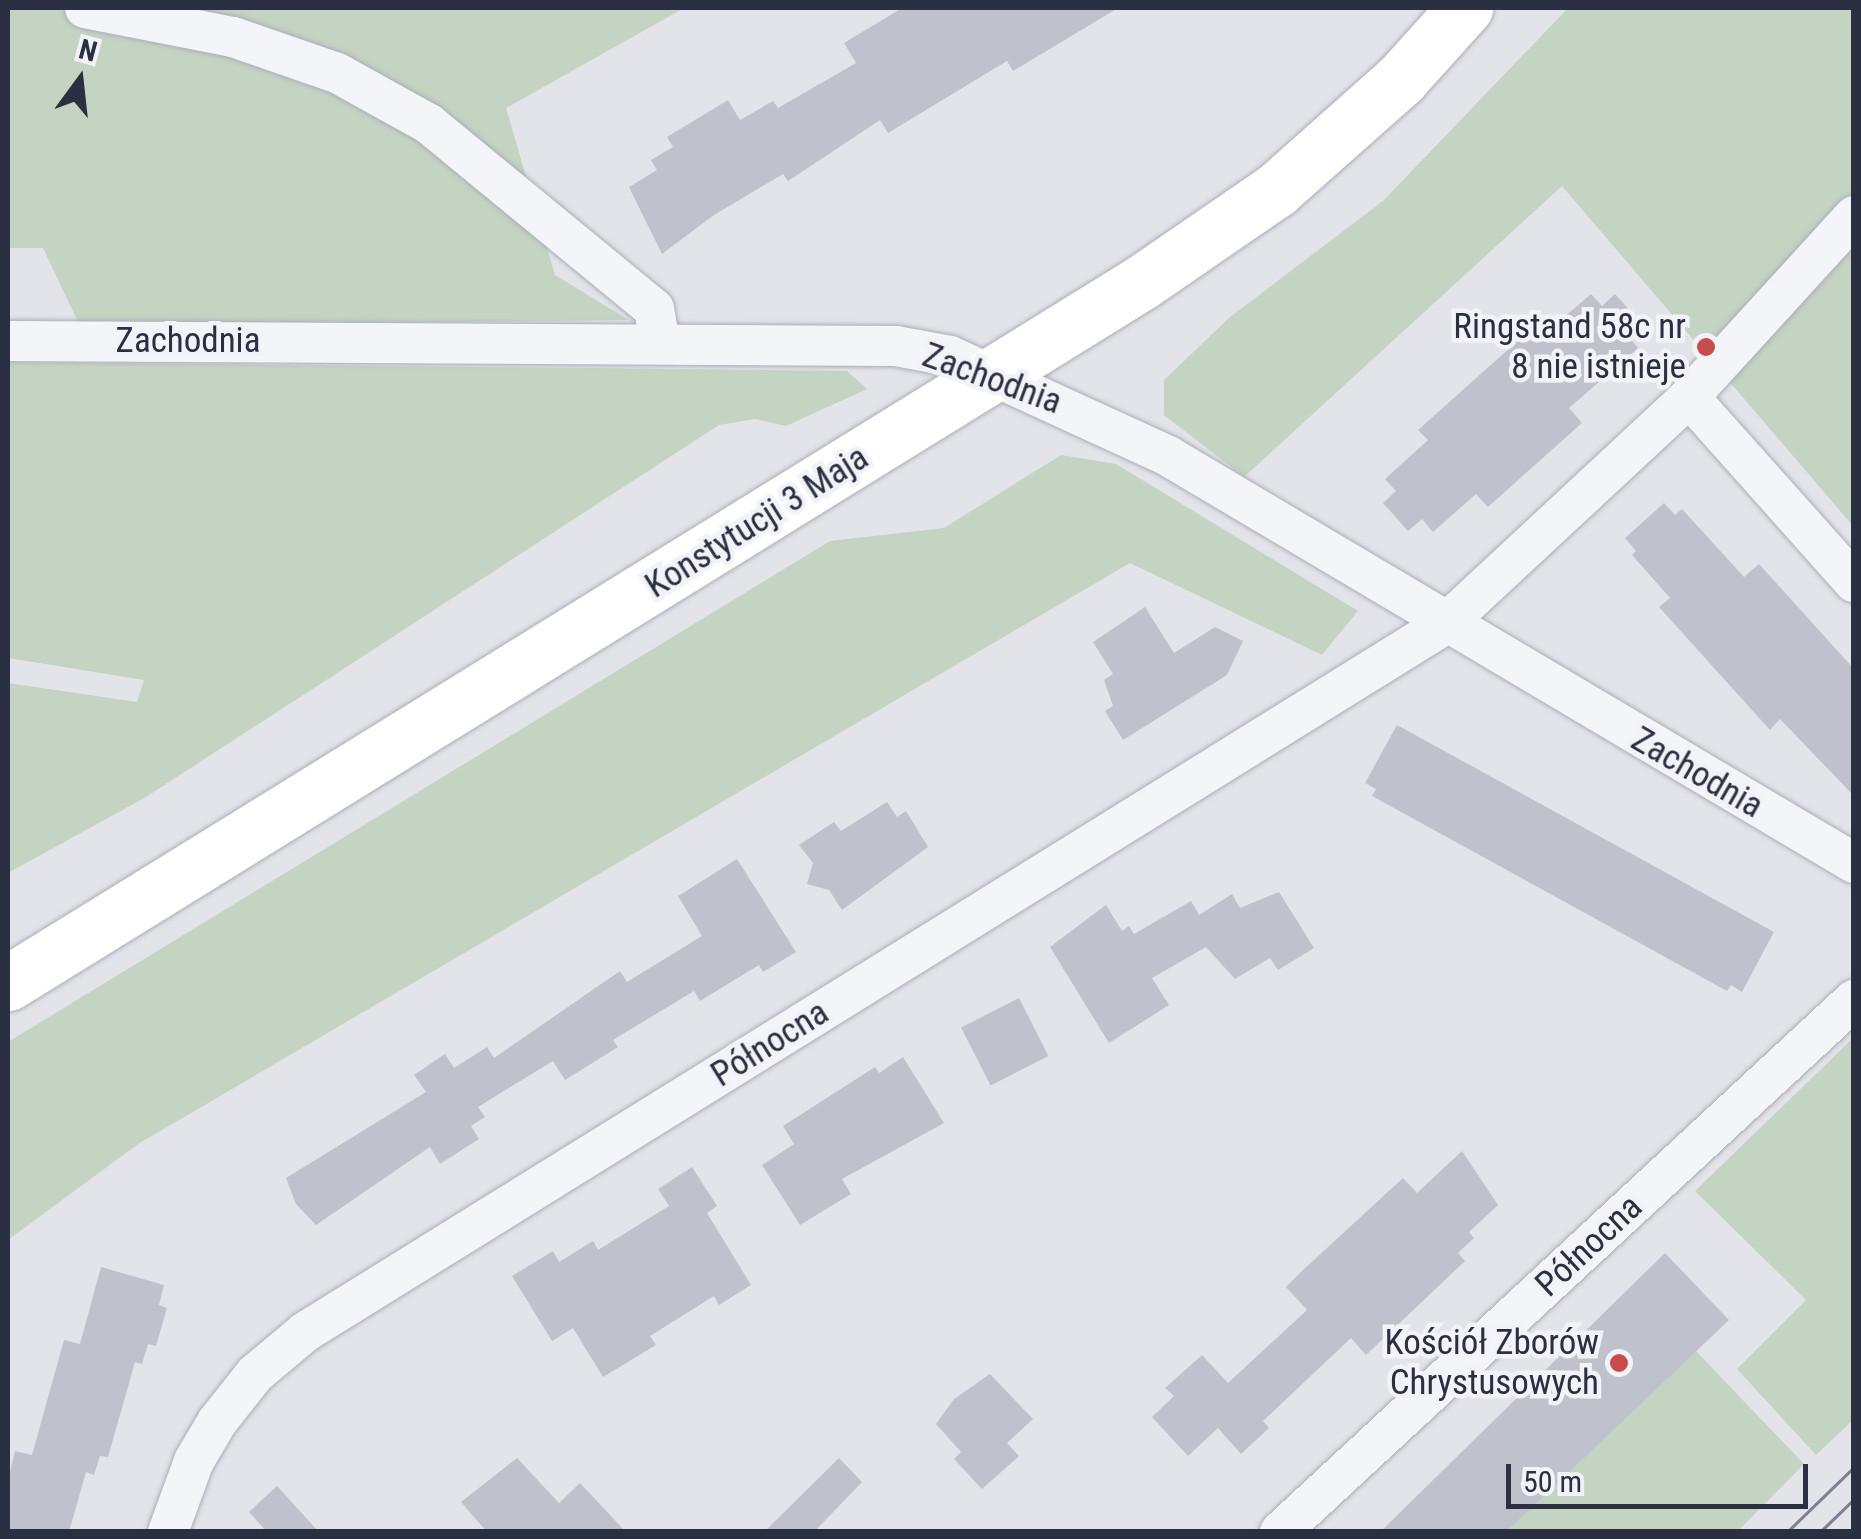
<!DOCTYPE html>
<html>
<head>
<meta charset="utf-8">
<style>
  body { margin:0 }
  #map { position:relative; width:1861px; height:1539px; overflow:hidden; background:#e2e4ea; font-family:"Roboto Condensed",sans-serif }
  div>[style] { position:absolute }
  .green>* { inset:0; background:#c5d3c3 }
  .building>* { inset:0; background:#bfc2cc; transform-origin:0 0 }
  .roads { filter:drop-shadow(0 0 2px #abaeb7) drop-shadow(0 0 2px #abaeb7) }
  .street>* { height:40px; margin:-20px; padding:0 20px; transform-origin:20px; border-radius:20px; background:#f4f5f8 }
  .secondary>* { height:55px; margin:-27.5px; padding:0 27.5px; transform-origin:27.5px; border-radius:27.5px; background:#fff }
  .tram>* { height:2.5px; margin:-1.25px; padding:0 1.25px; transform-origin:1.25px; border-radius:1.25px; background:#7c8193 }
  .dots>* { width:28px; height:28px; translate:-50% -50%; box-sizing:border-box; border:5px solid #f1f3f7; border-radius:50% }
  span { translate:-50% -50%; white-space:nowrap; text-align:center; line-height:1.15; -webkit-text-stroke:9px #f1f3f7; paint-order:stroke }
  .poi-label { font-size:35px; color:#2a2f41 }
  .right { translate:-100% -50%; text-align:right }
  .street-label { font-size:35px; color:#2a2f41 }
  .frame { position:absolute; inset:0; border:10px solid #2a2f41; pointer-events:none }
  .north { position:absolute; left:30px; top:30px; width:100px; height:100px; -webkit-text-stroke:8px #f1f3f7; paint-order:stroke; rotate:15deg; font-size:28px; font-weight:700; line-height:40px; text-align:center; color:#2a2f41 }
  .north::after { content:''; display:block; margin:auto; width:35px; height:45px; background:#2a2f41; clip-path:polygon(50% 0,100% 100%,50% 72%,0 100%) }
  .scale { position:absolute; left:1506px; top:1464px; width:302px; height:45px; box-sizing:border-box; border:5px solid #2a2f41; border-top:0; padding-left:12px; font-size:30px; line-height:35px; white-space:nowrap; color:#2a2f41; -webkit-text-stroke:8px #f1f3f7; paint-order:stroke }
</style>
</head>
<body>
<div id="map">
  <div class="green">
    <i style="clip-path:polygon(8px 8px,684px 8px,506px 108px,555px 275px,629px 320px,80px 326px,43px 248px,8px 248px)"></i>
    <i style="clip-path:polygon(1568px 8px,1853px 8px,1853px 526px,1562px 186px,1244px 477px,1164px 415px,1164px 380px,1230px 317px,1383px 201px)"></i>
    <i style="clip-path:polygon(8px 362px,847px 371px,867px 389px,786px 426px,755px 419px,719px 425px,146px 797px,8px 873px,8px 683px,137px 702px,144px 680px,8px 658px)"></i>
    <i style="clip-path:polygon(1061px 455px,1116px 464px,1358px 611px,1322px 655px,1130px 563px,138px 1144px,8px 1240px,8px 1042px,830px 541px,944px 528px)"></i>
    <i style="clip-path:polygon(1853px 1038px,1853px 1420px,1816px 1455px,1737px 1369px,1806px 1300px,1695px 1191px)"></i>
    <i style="clip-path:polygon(1695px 1350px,1804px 1464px,1738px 1531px,1506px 1532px)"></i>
  </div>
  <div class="building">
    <i style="clip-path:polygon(902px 8px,1118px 8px,1013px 71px,1007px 61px,888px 133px,880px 120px,788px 181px,783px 174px,714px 215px,662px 254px,629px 187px,657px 170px,651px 160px,673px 147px,667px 137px,728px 100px,740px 120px,773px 101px,778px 108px,856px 63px,844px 43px)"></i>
    <i style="clip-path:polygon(1591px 294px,1602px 306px,1615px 294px,1641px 323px,1627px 335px,1638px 348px,1569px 408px,1582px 423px,1488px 507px,1476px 494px,1433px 532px,1422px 519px,1408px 531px,1383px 503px,1396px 491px,1385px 479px,1428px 440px,1418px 430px,1540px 321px,1549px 330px)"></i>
    <i style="clip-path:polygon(1664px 503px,1675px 515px,1682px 509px,1744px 577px,1759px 564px,1854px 669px,1854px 796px,1780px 719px,1770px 730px,1659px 607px,1670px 598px,1632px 555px,1636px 551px,1625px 538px)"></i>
    <i style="clip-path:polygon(1145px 607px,1174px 653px,1215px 627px,1243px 641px,1227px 675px,1123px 740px,1105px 711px,1113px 706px,1104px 680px,1113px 674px,1093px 642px)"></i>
    <i style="clip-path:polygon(1397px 725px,1774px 932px,1742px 992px,1731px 985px,1727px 991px,1372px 796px,1376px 789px,1365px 783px)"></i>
    <i style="clip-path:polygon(887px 802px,897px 817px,906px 811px,928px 847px,842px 910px,829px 890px,807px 884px,813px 863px,799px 845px,834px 822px,841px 831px)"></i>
    <i style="clip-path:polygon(737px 859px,796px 952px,763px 972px,759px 965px,700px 1001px,694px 991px,613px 1040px,618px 1047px,565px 1080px,553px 1061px,478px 1107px,485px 1117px,471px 1126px,479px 1139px,440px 1164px,430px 1147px,316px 1225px,296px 1204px,286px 1178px,426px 1092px,414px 1075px,445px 1054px,454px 1068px,487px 1047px,494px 1058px,620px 971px,627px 982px,702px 936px,678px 896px)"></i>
    <i style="clip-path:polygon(1279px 892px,1314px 948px,1278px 970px,1270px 958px,1235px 979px,1206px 947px,1152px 978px,1169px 1005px,1109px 1043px,1050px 947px,1106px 905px,1122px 931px,1129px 926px,1134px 934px,1191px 901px,1199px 915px,1232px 894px,1240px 908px)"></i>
    <i style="left:1019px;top:998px;width:65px;height:65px;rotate:63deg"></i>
    <i style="clip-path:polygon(903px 1057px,944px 1123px,842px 1179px,851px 1194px,800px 1225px,762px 1165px,794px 1144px,783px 1126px,875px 1067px,879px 1073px)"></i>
    <i style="clip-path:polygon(1462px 1151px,1498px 1205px,1469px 1232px,1474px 1238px,1458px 1253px,1465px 1261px,1366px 1355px,1351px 1338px,1263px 1421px,1269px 1428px,1241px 1454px,1218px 1428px,1188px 1456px,1152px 1417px,1174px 1396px,1165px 1388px,1202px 1355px,1228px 1383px,1307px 1310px,1286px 1287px,1303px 1270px,1403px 1178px,1417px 1193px)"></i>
    <i style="clip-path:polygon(692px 1167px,717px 1206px,707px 1213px,751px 1285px,719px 1305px,714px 1296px,650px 1336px,656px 1345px,603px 1377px,573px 1328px,552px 1341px,512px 1276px,553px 1251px,559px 1262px,593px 1241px,598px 1250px,669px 1206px,658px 1189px)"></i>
    <i style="clip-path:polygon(1665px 1253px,1729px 1320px,1506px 1532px,1380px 1532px)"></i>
    <i style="clip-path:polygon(101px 1267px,164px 1285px,159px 1305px,167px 1308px,156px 1346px,148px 1344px,142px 1364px,135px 1362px,108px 1457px,100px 1456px,94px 1475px,86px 1472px,69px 1532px,8px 1532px,8px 1480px,15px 1451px,32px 1455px,64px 1340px,80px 1344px)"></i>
    <i style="clip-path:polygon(990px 1374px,1033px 1419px,1007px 1443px,1019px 1456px,982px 1489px,954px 1459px,961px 1452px,936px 1424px,954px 1399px)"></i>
    <i style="clip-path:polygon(517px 1458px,559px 1503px,580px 1483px,626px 1532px,487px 1532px,461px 1502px)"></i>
    <i style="clip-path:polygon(839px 1458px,862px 1482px,814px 1532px,764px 1532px)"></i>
    <i style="clip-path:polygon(277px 1486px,319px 1532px,267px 1532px,249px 1512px)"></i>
  </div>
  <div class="roads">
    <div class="street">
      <i style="left:85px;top:8px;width:151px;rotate:11.1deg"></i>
      <i style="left:233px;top:37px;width:110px;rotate:19.1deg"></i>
      <i style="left:337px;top:73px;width:105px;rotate:29deg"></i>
      <i style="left:429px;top:124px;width:291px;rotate:39.4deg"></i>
      <i style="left:654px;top:309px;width:35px;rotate:80deg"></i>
      <i style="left:8px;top:341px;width:888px;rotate:0.32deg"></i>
      <i style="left:896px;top:346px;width:55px;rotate:10.5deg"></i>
      <i style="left:950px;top:356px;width:240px;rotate:24.6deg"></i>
      <i style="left:1168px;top:456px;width:798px;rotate:30.68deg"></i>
      <i style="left:1689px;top:397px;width:248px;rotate:48.3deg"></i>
      <i style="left:168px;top:1532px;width:76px;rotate:-69.9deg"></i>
      <i style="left:194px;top:1461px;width:45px;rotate:-59.5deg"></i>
      <i style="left:217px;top:1422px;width:61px;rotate:-51.6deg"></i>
      <i style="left:255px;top:1374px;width:65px;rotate:-40deg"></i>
      <i style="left:305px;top:1332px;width:1341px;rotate:-31.83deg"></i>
      <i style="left:1444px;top:625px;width:335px;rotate:-42.9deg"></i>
      <i style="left:1689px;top:397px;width:245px;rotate:-47.6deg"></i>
      <i style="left:1280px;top:1532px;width:783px;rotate:-42.83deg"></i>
    </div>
    <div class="secondary">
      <i style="left:8px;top:983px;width:1333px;rotate:-31.72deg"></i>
      <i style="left:1142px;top:282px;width:163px;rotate:-34.5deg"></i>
      <i style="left:1276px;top:190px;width:167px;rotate:-41.6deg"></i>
      <i style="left:1401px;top:79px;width:96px;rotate:-48deg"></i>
    </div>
  </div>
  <div class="tram">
    <i style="left:1787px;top:1532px;width:93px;rotate:-44.1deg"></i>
    <i style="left:1820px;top:1532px;width:47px;rotate:-44.1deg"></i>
  </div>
  <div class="dots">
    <i style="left:1706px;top:347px;background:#c94c4c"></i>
    <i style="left:1619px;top:1363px;background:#c94c4c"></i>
  </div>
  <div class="poi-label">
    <span class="right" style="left:1686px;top:347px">Ringstand 58c nr<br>8 nie istnieje</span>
    <span class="right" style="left:1599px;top:1363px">Kościół Zborów<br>Chrystusowych</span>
  </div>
  <div class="street-label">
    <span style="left:188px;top:341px">Zachodnia</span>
    <span style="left:992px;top:379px;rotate:20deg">Zachodnia</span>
    <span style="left:757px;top:522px;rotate:-32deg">Konstytucji 3 Maja</span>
    <span style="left:1697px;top:773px;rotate:30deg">Zachodnia</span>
    <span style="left:770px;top:1044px;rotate:-32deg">Północna</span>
    <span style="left:1589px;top:1246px;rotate:-43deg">Północna</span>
  </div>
  <div class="frame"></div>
  <div class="north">N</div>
  <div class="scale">50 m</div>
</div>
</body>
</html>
